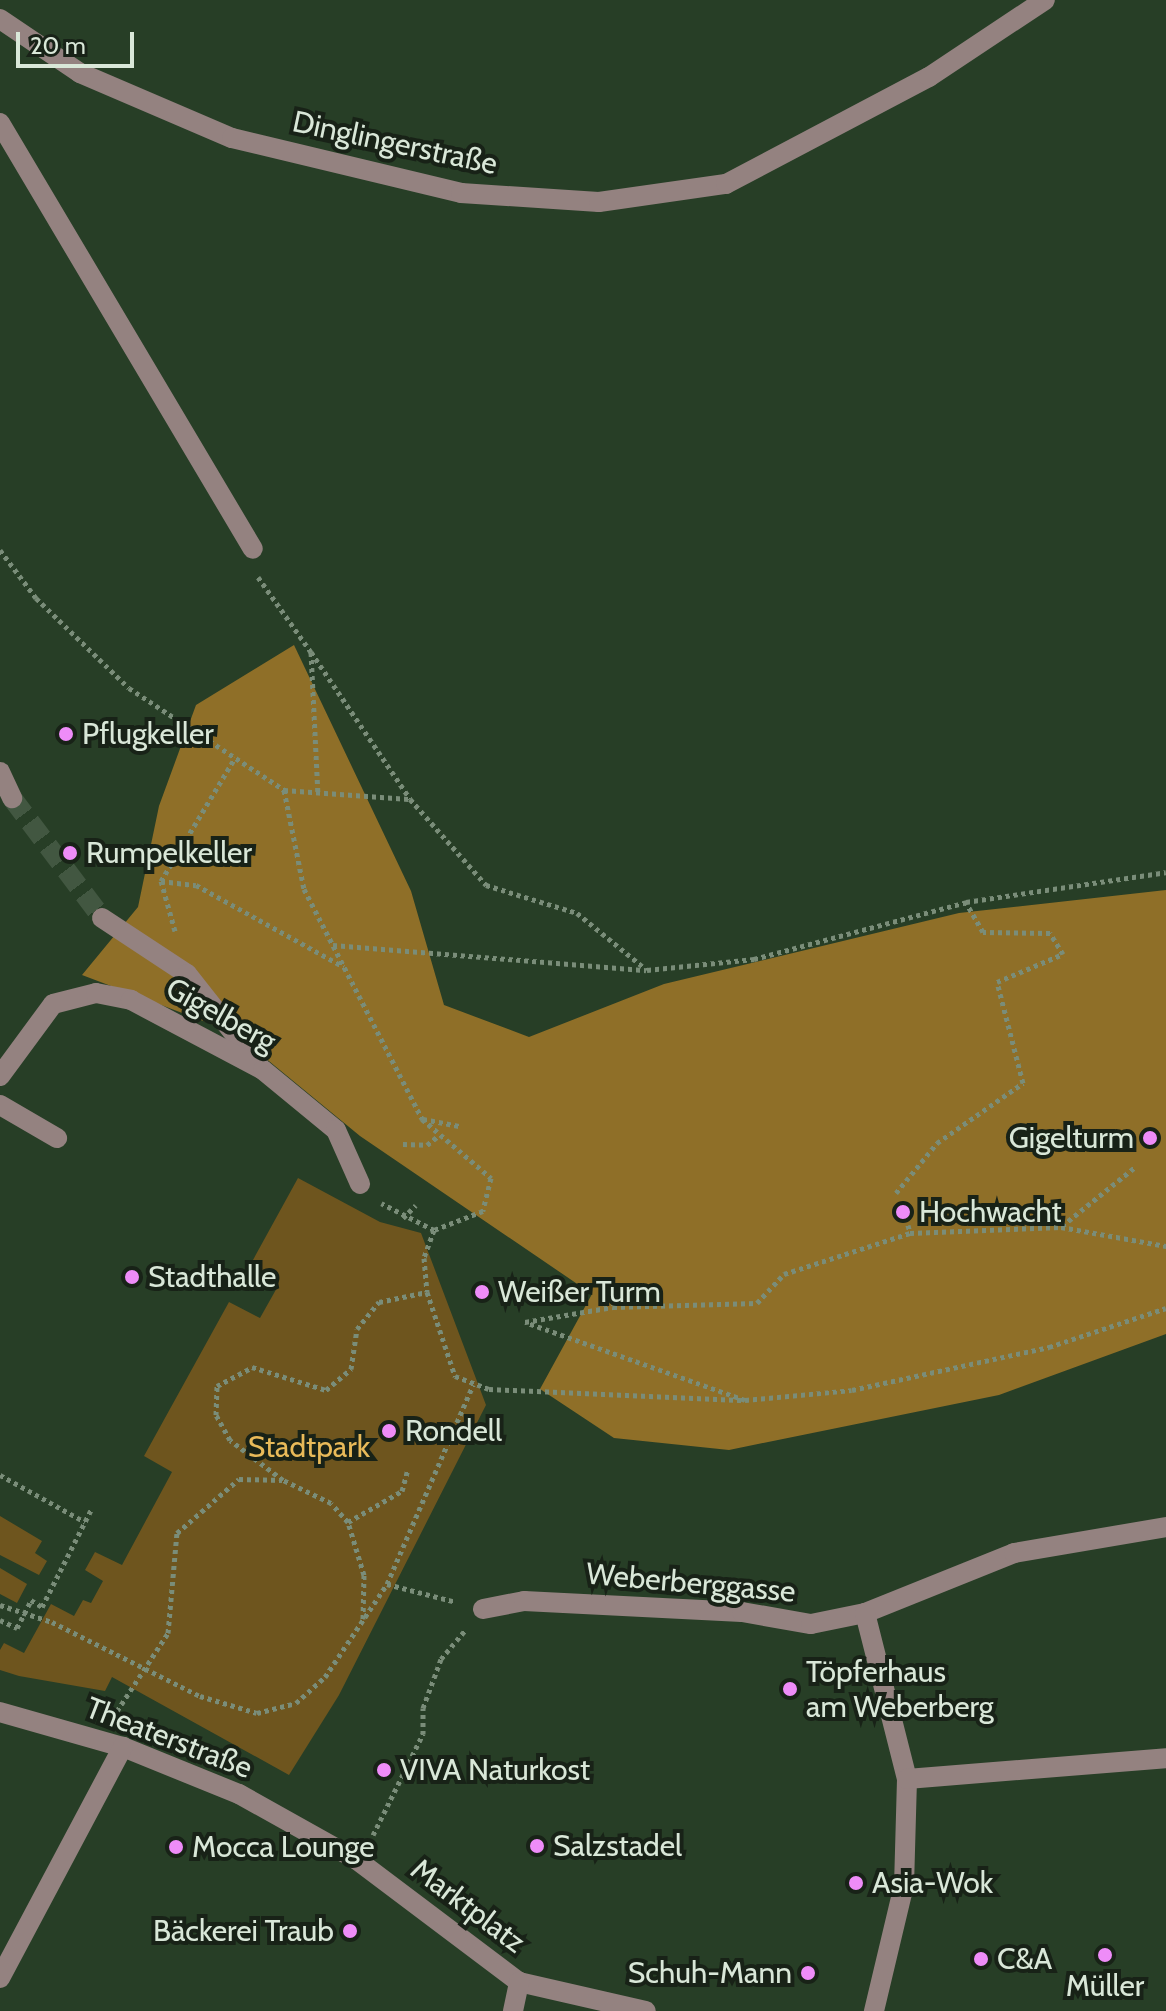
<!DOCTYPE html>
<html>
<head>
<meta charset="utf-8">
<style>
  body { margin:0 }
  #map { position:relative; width:1166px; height:2011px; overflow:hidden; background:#273e26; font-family:Cabin,sans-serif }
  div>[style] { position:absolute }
  .green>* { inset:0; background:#6e551e }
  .forest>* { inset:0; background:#8f6f28 }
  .minor-tunnel>* { height:20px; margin-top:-10px; transform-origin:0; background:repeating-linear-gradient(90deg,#425741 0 20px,transparent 0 30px) }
  .path>* { height:5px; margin-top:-2.5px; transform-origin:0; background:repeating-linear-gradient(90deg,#7a8d79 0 4px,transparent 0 8px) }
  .minor>* { height:20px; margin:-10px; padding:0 10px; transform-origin:10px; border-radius:10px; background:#948280 }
  .dots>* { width:22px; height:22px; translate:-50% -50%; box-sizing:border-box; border:4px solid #182217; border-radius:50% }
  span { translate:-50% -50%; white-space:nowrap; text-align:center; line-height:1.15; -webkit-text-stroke:8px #182217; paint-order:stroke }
  .street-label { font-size:30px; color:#d9e7d8 }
  .poi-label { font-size:30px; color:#d9e7d8 }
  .left { translate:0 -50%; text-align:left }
  .right { translate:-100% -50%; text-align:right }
  .park-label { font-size:30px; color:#e8ba59 }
  .scale { position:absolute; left:16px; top:32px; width:118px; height:36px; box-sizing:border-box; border:4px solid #d9e7d8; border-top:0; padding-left:10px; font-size:24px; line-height:28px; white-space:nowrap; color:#d9e7d8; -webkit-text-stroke:6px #182217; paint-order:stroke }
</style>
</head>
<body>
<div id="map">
  <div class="green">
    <i style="clip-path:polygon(298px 1178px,380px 1222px,421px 1233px,486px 1405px,339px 1695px,289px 1775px,112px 1677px,105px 1691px,19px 1676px,0 1670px,0 1650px,4px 1643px,24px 1653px,51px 1604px,74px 1616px,83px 1600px,91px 1603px,103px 1581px,85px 1570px,95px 1552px,122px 1565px,172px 1472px,144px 1456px,229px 1302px,260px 1318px,278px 1286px,248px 1269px)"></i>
    <i style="clip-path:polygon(0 1516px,42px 1541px,35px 1553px,47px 1561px,39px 1575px,0 1555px)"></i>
    <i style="clip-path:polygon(0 1568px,27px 1584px,17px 1603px,0 1594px)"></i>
  </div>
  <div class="forest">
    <i style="clip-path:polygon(294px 645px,411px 891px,444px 1005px,529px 1037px,664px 984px,959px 913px,1166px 890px,1166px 1334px,999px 1395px,729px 1450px,614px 1438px,540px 1389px,592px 1294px,360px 1136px,235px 1033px,82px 975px,138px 907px,159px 806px,196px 705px)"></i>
  </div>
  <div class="minor-tunnel">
    <i style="left:12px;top:798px;width:150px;rotate:53.1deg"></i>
  </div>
  <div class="path">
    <i style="left:0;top:550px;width:60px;rotate:53.1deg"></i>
    <i style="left:36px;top:598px;width:129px;rotate:44.1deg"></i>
    <i style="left:129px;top:688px;width:186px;rotate:33.3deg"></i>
    <i style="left:284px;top:790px;width:125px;rotate:4.1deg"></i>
    <i style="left:258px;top:577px;width:92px;rotate:54.8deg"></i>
    <i style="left:311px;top:652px;width:141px;rotate:87.2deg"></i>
    <i style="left:311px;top:652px;width:177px;rotate:56deg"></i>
    <i style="left:410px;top:799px;width:115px;rotate:48.5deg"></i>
    <i style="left:486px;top:885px;width:95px;rotate:17.1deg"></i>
    <i style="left:577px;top:913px;width:90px;rotate:39.2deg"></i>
    <i style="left:647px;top:970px;width:108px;rotate:-5.9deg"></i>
    <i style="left:754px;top:959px;width:220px;rotate:-15deg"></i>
    <i style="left:966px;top:902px;width:202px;rotate:-8.5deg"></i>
    <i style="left:284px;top:790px;width:101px;rotate:78.6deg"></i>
    <i style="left:304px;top:889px;width:259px;rotate:62.8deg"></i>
    <i style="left:422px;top:1119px;width:91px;rotate:40.5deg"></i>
    <i style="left:491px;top:1178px;width:34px;rotate:104deg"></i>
    <i style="left:483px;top:1211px;width:53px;rotate:158.8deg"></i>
    <i style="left:434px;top:1230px;width:59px;rotate:-153deg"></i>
    <i style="left:161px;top:881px;width:35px;rotate:7deg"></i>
    <i style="left:196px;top:885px;width:169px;rotate:29deg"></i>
    <i style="left:175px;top:931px;width:52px;rotate:-105.6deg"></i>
    <i style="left:161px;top:881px;width:144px;rotate:-59deg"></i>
    <i style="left:333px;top:945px;width:314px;rotate:4.6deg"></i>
    <i style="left:423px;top:1119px;width:38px;rotate:11deg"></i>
    <i style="left:403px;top:1144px;width:24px;rotate:2deg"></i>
    <i style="left:427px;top:1145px;width:14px;rotate:-39deg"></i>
    <i style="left:896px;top:1193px;width:65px;rotate:-50.6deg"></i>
    <i style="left:937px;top:1143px;width:105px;rotate:-34.9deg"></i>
    <i style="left:1023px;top:1083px;width:104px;rotate:-104.4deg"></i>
    <i style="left:997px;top:982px;width:72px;rotate:-23deg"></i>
    <i style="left:1063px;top:954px;width:25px;rotate:-122deg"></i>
    <i style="left:1050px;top:933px;width:67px;rotate:-179.1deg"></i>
    <i style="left:983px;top:932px;width:34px;rotate:-120deg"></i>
    <i style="left:403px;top:1218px;width:18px;rotate:-45deg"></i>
    <i style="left:908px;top:1225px;width:8px;rotate:76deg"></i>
    <i style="left:1062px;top:1226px;width:94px;rotate:-38.9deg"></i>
    <i style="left:434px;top:1230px;width:30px;rotate:110deg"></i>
    <i style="left:424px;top:1258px;width:34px;rotate:85deg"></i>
    <i style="left:427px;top:1292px;width:89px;rotate:71.6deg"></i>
    <i style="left:455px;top:1376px;width:36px;rotate:21deg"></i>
    <i style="left:489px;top:1389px;width:256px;rotate:2.5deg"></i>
    <i style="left:745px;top:1400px;width:107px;rotate:-5.3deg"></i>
    <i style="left:852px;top:1390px;width:202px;rotate:-12.3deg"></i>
    <i style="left:1049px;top:1347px;width:123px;rotate:-18.4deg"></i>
    <i style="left:745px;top:1400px;width:233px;rotate:-160.5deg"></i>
    <i style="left:525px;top:1322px;width:89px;rotate:-9.7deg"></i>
    <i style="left:613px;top:1307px;width:144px;rotate:-1.6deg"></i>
    <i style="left:757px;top:1303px;width:40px;rotate:-47deg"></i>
    <i style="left:784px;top:1274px;width:133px;rotate:-18deg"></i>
    <i style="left:910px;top:1233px;width:151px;rotate:-2.3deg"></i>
    <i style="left:1061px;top:1227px;width:107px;rotate:10.3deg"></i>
    <i style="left:0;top:1475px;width:97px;rotate:28.9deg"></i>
    <i style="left:348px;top:1522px;width:62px;rotate:-29.9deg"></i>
    <i style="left:402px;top:1491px;width:23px;rotate:-75deg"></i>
    <i style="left:387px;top:1584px;width:71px;rotate:14.6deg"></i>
    <i style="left:0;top:1605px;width:55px;rotate:18.1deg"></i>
    <i style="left:52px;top:1622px;width:165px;rotate:26.6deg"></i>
    <i style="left:200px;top:1696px;width:59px;rotate:16.6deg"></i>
    <i style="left:257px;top:1713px;width:40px;rotate:-14.4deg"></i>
    <i style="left:296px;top:1703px;width:39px;rotate:-42deg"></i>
    <i style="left:325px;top:1677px;width:112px;rotate:-56.3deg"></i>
    <i style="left:387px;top:1584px;width:217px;rotate:-66.6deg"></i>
    <i style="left:363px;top:1619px;width:44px;rotate:-88.7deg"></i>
    <i style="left:364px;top:1575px;width:55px;rotate:-106.8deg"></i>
    <i style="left:348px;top:1522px;width:25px;rotate:-132deg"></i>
    <i style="left:331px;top:1503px;width:53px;rotate:-154.4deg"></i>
    <i style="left:283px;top:1480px;width:66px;rotate:-143deg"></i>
    <i style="left:230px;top:1440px;width:29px;rotate:-119deg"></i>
    <i style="left:216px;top:1415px;width:29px;rotate:-88deg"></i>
    <i style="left:217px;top:1386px;width:40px;rotate:-28deg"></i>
    <i style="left:252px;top:1367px;width:77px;rotate:17.3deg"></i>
    <i style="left:326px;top:1390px;width:33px;rotate:-40deg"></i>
    <i style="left:351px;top:1369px;width:40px;rotate:-81.5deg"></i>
    <i style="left:357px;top:1329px;width:35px;rotate:-51deg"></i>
    <i style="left:379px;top:1302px;width:49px;rotate:-11.8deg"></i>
    <i style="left:0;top:1620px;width:19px;rotate:25deg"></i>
    <i style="left:17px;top:1628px;width:31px;rotate:-63deg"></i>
    <i style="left:31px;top:1600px;width:13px;rotate:32deg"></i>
    <i style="left:42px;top:1607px;width:111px;rotate:-63.2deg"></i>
    <i style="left:117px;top:1711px;width:93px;rotate:-56.8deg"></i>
    <i style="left:168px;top:1633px;width:100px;rotate:-84.9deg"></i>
    <i style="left:177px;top:1533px;width:82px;rotate:-41.1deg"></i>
    <i style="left:239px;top:1479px;width:43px;rotate:1.3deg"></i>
    <i style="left:373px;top:1835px;width:113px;rotate:-63.7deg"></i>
    <i style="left:423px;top:1734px;width:26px;rotate:-90deg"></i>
    <i style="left:423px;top:1708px;width:52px;rotate:-69.8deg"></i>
    <i style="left:441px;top:1659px;width:39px;rotate:-50deg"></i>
  </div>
  <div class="minor">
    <i style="left:0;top:19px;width:97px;rotate:34deg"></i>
    <i style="left:80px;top:73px;width:165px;rotate:23.2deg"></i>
    <i style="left:232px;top:138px;width:236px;rotate:13.5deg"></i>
    <i style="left:461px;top:193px;width:138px;rotate:3.7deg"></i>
    <i style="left:599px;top:202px;width:128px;rotate:-8.1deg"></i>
    <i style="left:726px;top:184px;width:229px;rotate:-27.8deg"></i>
    <i style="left:929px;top:77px;width:139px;rotate:-33.6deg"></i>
    <i style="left:0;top:123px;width:495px;rotate:59.3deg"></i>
    <i style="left:0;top:772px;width:29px;rotate:65deg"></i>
    <i style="left:102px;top:918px;width:102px;rotate:33.4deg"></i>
    <i style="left:187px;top:974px;width:115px;rotate:51.7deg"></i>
    <i style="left:0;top:1076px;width:89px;rotate:-53.6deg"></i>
    <i style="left:53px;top:1004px;width:44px;rotate:-14.3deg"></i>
    <i style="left:96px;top:993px;width:36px;rotate:11deg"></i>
    <i style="left:131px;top:1000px;width:149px;rotate:27.9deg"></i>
    <i style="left:263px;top:1070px;width:94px;rotate:39.4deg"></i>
    <i style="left:336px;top:1130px;width:59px;rotate:66deg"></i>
    <i style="left:0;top:1105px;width:66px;rotate:30.1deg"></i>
    <i style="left:483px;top:1609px;width:42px;rotate:-11deg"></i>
    <i style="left:524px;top:1601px;width:218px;rotate:2.9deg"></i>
    <i style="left:742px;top:1612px;width:70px;rotate:9.9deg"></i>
    <i style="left:811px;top:1624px;width:55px;rotate:-11.5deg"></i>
    <i style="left:865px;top:1613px;width:161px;rotate:-21.9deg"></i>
    <i style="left:1014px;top:1553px;width:154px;rotate:-9.7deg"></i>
    <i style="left:865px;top:1613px;width:171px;rotate:75.8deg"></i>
    <i style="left:907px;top:1779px;width:106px;rotate:91.6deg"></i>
    <i style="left:904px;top:1885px;width:130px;rotate:103.4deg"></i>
    <i style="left:0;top:1712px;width:128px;rotate:15.9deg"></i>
    <i style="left:123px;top:1747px;width:125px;rotate:22.1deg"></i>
    <i style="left:239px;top:1794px;width:135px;rotate:29.2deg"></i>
    <i style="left:357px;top:1860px;width:203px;rotate:37deg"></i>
    <i style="left:519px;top:1982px;width:130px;rotate:12.9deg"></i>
    <i style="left:907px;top:1779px;width:260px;rotate:-4.6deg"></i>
    <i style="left:0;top:1978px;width:262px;rotate:-62deg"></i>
    <i style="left:513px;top:2011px;width:30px;rotate:-78deg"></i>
  </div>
  <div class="dots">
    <i style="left:66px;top:734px;background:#ee8cf8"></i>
    <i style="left:70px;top:853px;background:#ee8cf8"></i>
    <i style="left:1150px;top:1138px;background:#ee8cf8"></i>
    <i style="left:903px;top:1212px;background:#ee8cf8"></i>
    <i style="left:132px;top:1277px;background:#ee8cf8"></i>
    <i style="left:482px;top:1292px;background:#ee8cf8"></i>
    <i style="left:389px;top:1431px;background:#ee8cf8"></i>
    <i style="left:790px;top:1689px;background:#ee8cf8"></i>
    <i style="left:384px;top:1770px;background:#ee8cf8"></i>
    <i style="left:537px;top:1846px;background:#ee8cf8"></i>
    <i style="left:176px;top:1847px;background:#ee8cf8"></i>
    <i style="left:856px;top:1883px;background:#ee8cf8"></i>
    <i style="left:350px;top:1931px;background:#ee8cf8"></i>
    <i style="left:1105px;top:1955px;background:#ee8cf8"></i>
    <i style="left:981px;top:1959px;background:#ee8cf8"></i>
    <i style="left:808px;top:1973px;background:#ee8cf8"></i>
  </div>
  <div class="street-label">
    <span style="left:395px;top:143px;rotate:12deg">Dinglingerstraße</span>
    <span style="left:221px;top:1015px;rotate:29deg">Gigelberg</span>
    <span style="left:691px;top:1583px;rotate:5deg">Weberberggasse</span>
    <span style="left:169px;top:1738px;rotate:21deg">Theaterstraße</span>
    <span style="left:468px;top:1906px;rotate:37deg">Marktplatz</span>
  </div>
  <div class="poi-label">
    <span class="left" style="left:82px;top:734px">Pflugkeller</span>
    <span class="left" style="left:86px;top:853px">Rumpelkeller</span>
    <span class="right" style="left:1134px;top:1138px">Gigelturm</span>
    <span class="left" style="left:919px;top:1212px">Hochwacht</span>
    <span class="left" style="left:148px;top:1277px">Stadthalle</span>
    <span class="left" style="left:498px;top:1292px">Weißer Turm</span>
    <span class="left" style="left:405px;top:1431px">Rondell</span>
    <span class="left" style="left:806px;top:1689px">Töpferhaus<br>am Weberberg</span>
    <span class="left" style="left:400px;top:1770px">VIVA Naturkost</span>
    <span class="left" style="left:553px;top:1846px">Salzstadel</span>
    <span class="left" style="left:192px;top:1847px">Mocca Lounge</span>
    <span class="left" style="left:872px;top:1883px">Asia-Wok</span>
    <span class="right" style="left:334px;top:1931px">Bäckerei Traub</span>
    <span class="left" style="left:997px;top:1959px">C&amp;A</span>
    <span class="right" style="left:792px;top:1973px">Schuh-Mann</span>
    <span style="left:1105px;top:1986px">Müller</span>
  </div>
  <div class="park-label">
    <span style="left:309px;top:1447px">Stadtpark</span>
  </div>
  <div class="scale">20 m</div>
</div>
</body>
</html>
